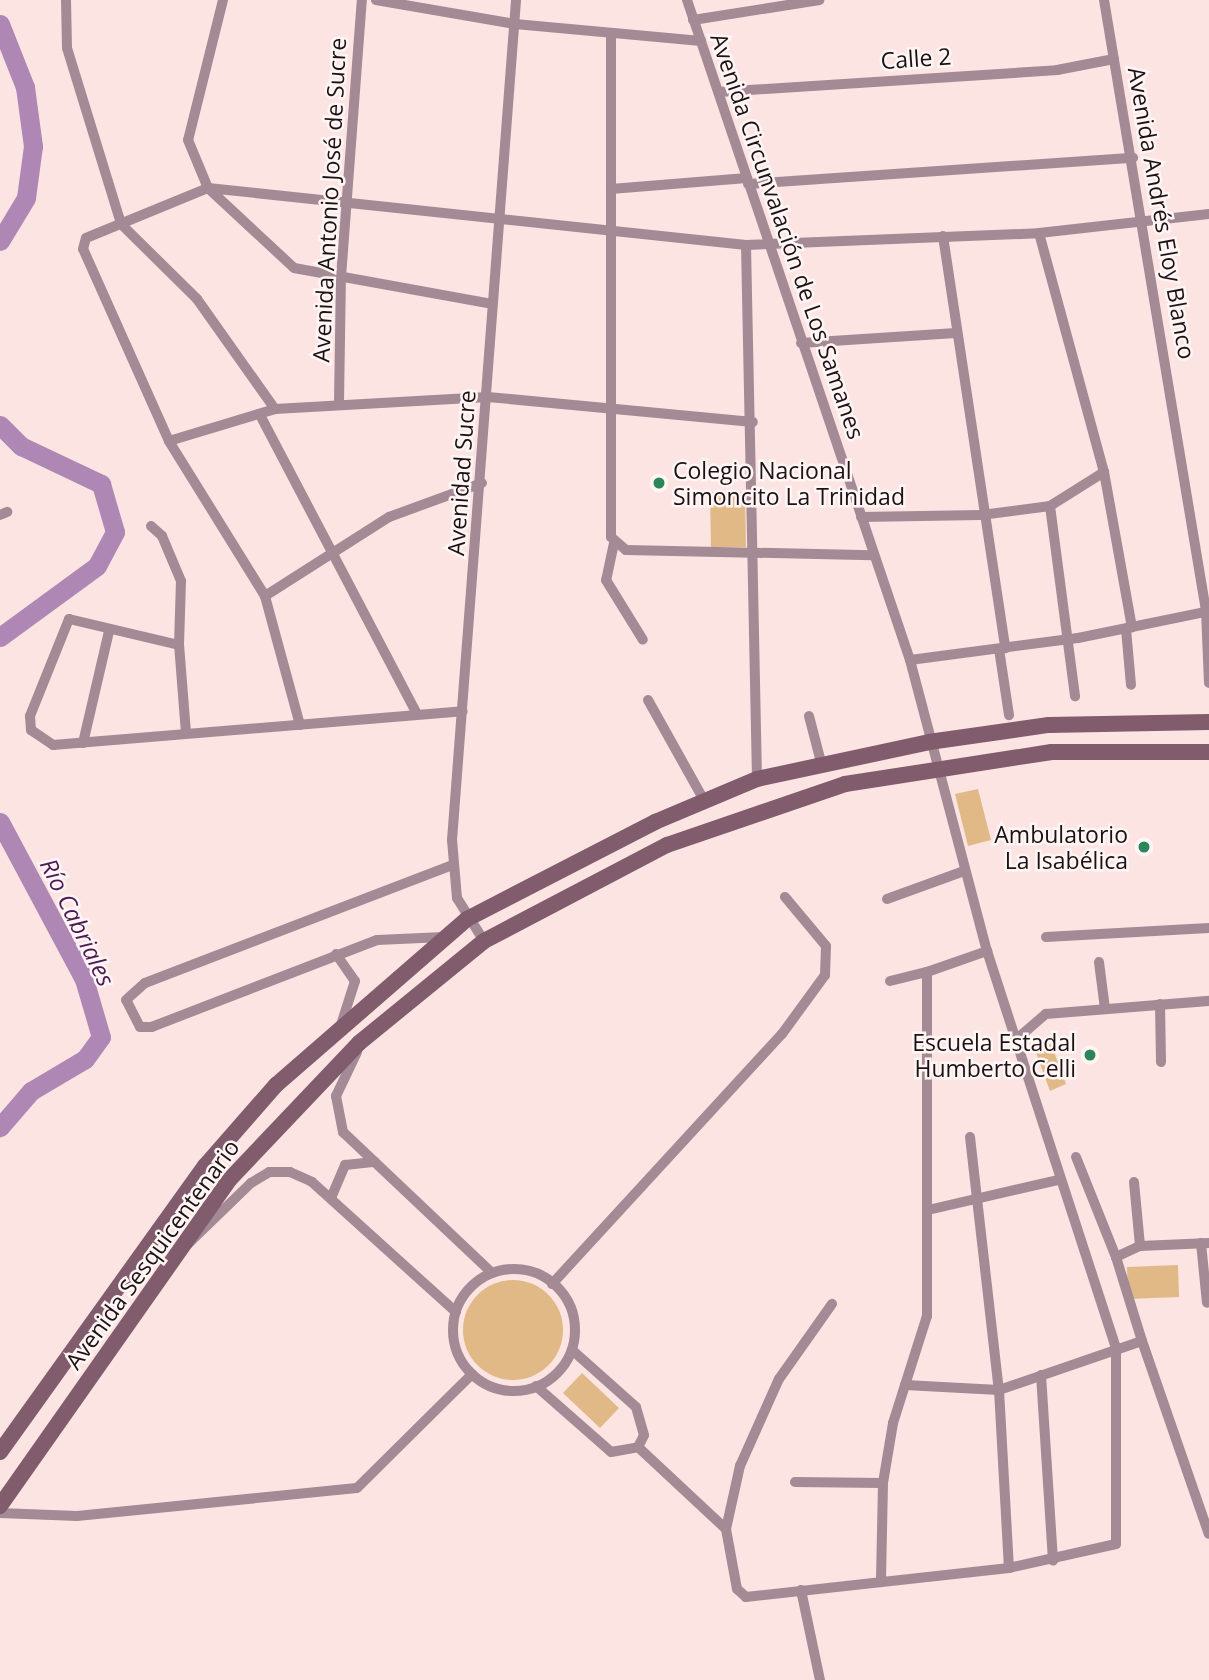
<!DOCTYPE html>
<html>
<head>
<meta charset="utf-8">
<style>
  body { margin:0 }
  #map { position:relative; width:1209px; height:1680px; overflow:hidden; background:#fce4e3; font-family:"Open Sans",sans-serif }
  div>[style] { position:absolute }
  .green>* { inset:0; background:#e0b986 }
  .round { border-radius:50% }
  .river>* { height:19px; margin:-9.5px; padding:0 9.5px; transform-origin:9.5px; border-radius:9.5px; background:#af87b5 }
  .street>* { height:10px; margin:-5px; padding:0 5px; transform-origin:5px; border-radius:5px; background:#a48a95 }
  .street>.ring { margin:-5px; padding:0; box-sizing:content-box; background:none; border:10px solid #a48a95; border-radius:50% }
  .secondary>* { height:16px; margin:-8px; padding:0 8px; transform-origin:8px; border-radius:8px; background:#815c6d }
  .dots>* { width:19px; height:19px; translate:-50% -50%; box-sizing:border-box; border:4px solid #fff5f5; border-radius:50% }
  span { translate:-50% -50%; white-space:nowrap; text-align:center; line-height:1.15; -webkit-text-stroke:5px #fff5f5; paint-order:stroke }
  .street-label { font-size:23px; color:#1b1313 }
  .poi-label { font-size:23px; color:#1b1313 }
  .left { translate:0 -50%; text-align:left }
  .right { translate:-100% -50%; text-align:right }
  .water-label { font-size:24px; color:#4d1b54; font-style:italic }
</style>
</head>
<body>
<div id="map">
  <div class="green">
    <i style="clip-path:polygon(710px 492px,745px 492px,746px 547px,711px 547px)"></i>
    <i style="clip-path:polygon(978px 789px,991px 840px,968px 846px,955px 794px)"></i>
    <i style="clip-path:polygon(1051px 1044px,1066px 1084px,1050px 1091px,1035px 1050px)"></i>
    <i style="clip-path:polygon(1178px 1265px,1179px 1297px,1128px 1299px,1127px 1267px)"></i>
    <i class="round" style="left:463px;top:1280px;width:100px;height:100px"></i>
    <i style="clip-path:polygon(582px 1373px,619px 1408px,600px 1428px,563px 1393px)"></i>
  </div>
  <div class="river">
    <i style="left:0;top:24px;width:68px;rotate:68.4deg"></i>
    <i style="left:25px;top:87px;width:60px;rotate:82.3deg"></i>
    <i style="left:33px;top:146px;width:52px;rotate:97.7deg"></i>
    <i style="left:26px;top:198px;width:50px;rotate:121.2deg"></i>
    <i style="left:0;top:425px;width:30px;rotate:45deg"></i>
    <i style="left:21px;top:446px;width:89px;rotate:25.4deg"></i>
    <i style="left:101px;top:484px;width:50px;rotate:73.7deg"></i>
    <i style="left:115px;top:532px;width:38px;rotate:118deg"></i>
    <i style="left:97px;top:566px;width:120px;rotate:143.8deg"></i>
    <i style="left:0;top:822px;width:178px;rotate:61.9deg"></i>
    <i style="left:84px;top:979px;width:60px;rotate:73.7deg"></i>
    <i style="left:101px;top:1037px;width:27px;rotate:126deg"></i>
    <i style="left:85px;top:1059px;width:63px;rotate:149.3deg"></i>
    <i style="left:31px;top:1091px;width:48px;rotate:130.7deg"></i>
  </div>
  <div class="street">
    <i style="left:66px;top:0;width:48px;rotate:88.8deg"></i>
    <i style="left:67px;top:48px;width:184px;rotate:72.9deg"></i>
    <i style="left:121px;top:224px;width:107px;rotate:44.6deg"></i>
    <i style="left:197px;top:299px;width:135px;rotate:54.7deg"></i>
    <i style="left:223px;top:0;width:144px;rotate:104deg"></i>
    <i style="left:188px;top:140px;width:52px;rotate:67.4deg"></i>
    <i style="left:208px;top:188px;width:117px;rotate:42.9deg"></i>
    <i style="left:294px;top:268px;width:201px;rotate:10.3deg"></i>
    <i style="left:376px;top:0;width:141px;rotate:9.8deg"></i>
    <i style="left:515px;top:24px;width:187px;rotate:5.2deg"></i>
    <i style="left:687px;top:0;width:697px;rotate:71.33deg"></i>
    <i style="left:910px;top:660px;width:301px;rotate:75.2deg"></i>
    <i style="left:987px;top:951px;width:416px;rotate:72deg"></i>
    <i style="left:1116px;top:1347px;width:197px;rotate:90deg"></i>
    <i style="left:1116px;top:1544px;width:110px;rotate:167.4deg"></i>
    <i style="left:1009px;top:1568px;width:265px;rotate:173.7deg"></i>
    <i style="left:746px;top:1597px;width:12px;rotate:-138deg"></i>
    <i style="left:737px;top:1589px;width:61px;rotate:-100.4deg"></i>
    <i style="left:726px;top:1529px;width:65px;rotate:-77.5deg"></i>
    <i style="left:740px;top:1466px;width:95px;rotate:-65.9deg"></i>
    <i style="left:779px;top:1379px;width:92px;rotate:-54.8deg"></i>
    <i style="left:1104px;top:0;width:619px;rotate:80.52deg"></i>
    <i style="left:1206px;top:611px;width:72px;rotate:87.6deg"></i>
    <i style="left:693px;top:20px;width:128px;rotate:-9deg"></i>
    <i style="left:611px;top:36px;width:501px;rotate:90deg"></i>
    <i style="left:611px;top:537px;width:20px;rotate:41deg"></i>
    <i style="left:626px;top:550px;width:246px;rotate:1.2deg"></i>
    <i style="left:719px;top:92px;width:339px;rotate:-3.7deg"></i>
    <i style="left:1057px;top:70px;width:58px;rotate:-10.9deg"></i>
    <i style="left:748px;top:184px;width:386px;rotate:-3.9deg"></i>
    <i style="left:611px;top:189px;width:136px;rotate:-4.6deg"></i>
    <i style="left:1039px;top:233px;width:248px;rotate:74.8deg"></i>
    <i style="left:1104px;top:472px;width:158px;rotate:79.8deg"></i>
    <i style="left:943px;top:236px;width:417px;rotate:81.4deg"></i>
    <i style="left:746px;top:245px;width:534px;rotate:88.82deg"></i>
    <i style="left:801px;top:343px;width:155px;rotate:-3.7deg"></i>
    <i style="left:339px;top:402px;width:125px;rotate:-89.1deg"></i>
    <i style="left:341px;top:277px;width:278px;rotate:-85.7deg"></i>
    <i style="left:260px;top:415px;width:338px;rotate:62.3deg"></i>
    <i style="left:169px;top:441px;width:111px;rotate:-16.8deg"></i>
    <i style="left:275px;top:409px;width:213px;rotate:-3.2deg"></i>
    <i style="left:488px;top:397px;width:266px;rotate:5.4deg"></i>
    <i style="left:1050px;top:506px;width:192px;rotate:82.5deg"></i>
    <i style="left:0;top:515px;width:8px;rotate:-23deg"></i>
    <i style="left:861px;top:517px;width:120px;rotate:-1deg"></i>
    <i style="left:981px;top:515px;width:70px;rotate:-7.4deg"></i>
    <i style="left:1050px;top:506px;width:64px;rotate:-32.2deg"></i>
    <i style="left:151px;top:526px;width:15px;rotate:42deg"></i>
    <i style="left:162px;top:536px;width:49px;rotate:67.1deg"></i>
    <i style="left:181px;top:581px;width:64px;rotate:91.8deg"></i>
    <i style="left:614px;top:543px;width:38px;rotate:102deg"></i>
    <i style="left:606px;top:580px;width:70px;rotate:58.3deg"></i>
    <i style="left:265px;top:596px;width:147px;rotate:-32.5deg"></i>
    <i style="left:389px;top:517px;width:99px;rotate:-20.1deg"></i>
    <i style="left:1126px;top:629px;width:56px;rotate:84.9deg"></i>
    <i style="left:999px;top:649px;width:67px;rotate:81.4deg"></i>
    <i style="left:910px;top:660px;width:169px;rotate:-7.5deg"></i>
    <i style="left:1078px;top:638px;width:134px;rotate:-11.6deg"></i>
    <i style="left:648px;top:700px;width:117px;rotate:60.8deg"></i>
    <i style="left:809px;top:716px;width:48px;rotate:75.4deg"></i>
    <i style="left:300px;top:725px;width:134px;rotate:-105.2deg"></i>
    <i style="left:265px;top:596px;width:182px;rotate:-121.8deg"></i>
    <i style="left:169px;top:441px;width:210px;rotate:-114.1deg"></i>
    <i style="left:83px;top:249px;width:11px;rotate:-75deg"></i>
    <i style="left:86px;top:238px;width:132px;rotate:-22.3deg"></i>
    <i style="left:208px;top:188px;width:541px;rotate:6.05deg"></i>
    <i style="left:746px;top:245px;width:293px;rotate:-2.3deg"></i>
    <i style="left:1039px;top:233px;width:171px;rotate:-6.4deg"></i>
    <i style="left:186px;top:733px;width:88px;rotate:-94.5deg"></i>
    <i style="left:179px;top:645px;width:113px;rotate:-166.7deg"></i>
    <i style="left:69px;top:619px;width:105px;rotate:111.9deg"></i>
    <i style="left:30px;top:716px;width:14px;rotate:86deg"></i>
    <i style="left:31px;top:730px;width:27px;rotate:34deg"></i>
    <i style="left:53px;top:745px;width:411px;rotate:-4.7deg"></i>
    <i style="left:83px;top:743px;width:115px;rotate:-76.9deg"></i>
    <i style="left:887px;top:899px;width:82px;rotate:-20deg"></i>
    <i style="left:444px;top:937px;width:67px;rotate:177.4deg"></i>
    <i style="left:377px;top:940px;width:241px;rotate:158.9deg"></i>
    <i style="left:152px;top:1027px;width:12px;rotate:180deg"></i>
    <i style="left:140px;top:1027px;width:30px;rotate:-117deg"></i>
    <i style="left:126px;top:1000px;width:25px;rotate:-42deg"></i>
    <i style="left:145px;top:983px;width:329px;rotate:-21deg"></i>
    <i style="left:1046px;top:937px;width:163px;rotate:-3.2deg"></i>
    <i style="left:484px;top:941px;width:51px;rotate:-122.1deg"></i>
    <i style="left:457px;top:898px;width:58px;rotate:-94.9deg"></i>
    <i style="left:452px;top:840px;width:842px;rotate:-85.64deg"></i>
    <i style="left:336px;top:954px;width:33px;rotate:55deg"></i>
    <i style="left:355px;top:981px;width:46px;rotate:107.7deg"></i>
    <i style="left:1099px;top:962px;width:47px;rotate:82.7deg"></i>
    <i style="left:890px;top:981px;width:38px;rotate:-14deg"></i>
    <i style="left:1160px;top:1004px;width:58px;rotate:89deg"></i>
    <i style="left:1018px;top:1038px;width:37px;rotate:-41deg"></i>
    <i style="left:1046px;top:1014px;width:164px;rotate:-4.6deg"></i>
    <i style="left:357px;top:1052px;width:49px;rotate:115.5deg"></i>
    <i style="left:336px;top:1096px;width:37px;rotate:79deg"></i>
    <i style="left:343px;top:1132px;width:205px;rotate:43.4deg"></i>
    <i style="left:970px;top:1137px;width:255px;rotate:83.5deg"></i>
    <i style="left:999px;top:1390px;width:178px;rotate:86.8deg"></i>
    <i style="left:1076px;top:1157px;width:108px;rotate:68.2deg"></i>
    <i style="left:1134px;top:1182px;width:64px;rotate:84.6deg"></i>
    <i style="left:331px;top:1198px;width:36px;rotate:-67deg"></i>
    <i style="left:345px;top:1165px;width:30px;rotate:-6deg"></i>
    <i style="left:928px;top:1210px;width:133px;rotate:-13deg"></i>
    <i style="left:1201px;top:1243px;width:60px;rotate:84.3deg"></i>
    <i style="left:188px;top:1244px;width:88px;rotate:-44.1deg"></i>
    <i style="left:251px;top:1183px;width:21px;rotate:-31deg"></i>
    <i style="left:269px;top:1172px;width:21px"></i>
    <i style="left:290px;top:1172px;width:24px;rotate:24deg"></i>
    <i style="left:312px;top:1182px;width:194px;rotate:42.1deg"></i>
    <i class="ring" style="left:453px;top:1269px;width:112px;height:112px"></i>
    <i style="left:552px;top:1284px;width:340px;rotate:-47.4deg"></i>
    <i style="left:782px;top:1034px;width:73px;rotate:-53.9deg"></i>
    <i style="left:825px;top:975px;width:29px;rotate:-88deg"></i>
    <i style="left:826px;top:946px;width:64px;rotate:-129.9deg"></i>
    <i style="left:1142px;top:1341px;width:88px;rotate:-107.2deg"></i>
    <i style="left:1116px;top:1257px;width:26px;rotate:-25deg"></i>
    <i style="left:1140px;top:1246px;width:69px;rotate:-2.5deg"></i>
    <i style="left:1041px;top:1375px;width:186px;rotate:86.3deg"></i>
    <i style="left:905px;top:1385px;width:94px;rotate:3deg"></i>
    <i style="left:999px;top:1390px;width:151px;rotate:-18.9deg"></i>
    <i style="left:1142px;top:1341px;width:204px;rotate:70.9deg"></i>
    <i style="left:536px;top:1386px;width:100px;rotate:41.3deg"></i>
    <i style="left:611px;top:1452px;width:27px;rotate:-10deg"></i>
    <i style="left:638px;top:1447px;width:13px;rotate:-63deg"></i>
    <i style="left:644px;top:1435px;width:29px;rotate:-106deg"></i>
    <i style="left:636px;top:1407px;width:86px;rotate:-138.3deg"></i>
    <i style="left:638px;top:1447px;width:120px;rotate:43deg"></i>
    <i style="left:795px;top:1482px;width:88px;rotate:0.7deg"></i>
    <i style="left:0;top:1513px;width:77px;rotate:2.2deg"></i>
    <i style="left:77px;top:1516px;width:281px;rotate:-5.7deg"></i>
    <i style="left:357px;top:1488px;width:162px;rotate:-44.7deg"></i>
    <i style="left:881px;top:1579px;width:96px;rotate:-88.8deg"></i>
    <i style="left:883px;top:1483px;width:61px;rotate:-80.5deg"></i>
    <i style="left:893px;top:1423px;width:112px;rotate:-72.4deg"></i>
    <i style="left:927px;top:1316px;width:344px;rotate:-90deg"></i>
    <i style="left:927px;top:972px;width:64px;rotate:-19.3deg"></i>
    <i style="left:801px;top:1590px;width:92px;rotate:78.1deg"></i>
  </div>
  <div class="secondary">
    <i style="left:0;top:1452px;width:352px;rotate:-54.4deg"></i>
    <i style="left:205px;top:1166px;width:108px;rotate:-48.8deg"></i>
    <i style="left:276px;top:1085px;width:253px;rotate:-41deg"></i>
    <i style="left:467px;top:919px;width:212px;rotate:-27.3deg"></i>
    <i style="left:655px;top:822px;width:111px;rotate:-22.9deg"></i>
    <i style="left:757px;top:779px;width:176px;rotate:-12.1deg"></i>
    <i style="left:929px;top:742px;width:121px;rotate:-8.1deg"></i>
    <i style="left:1049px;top:725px;width:160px;rotate:-1.1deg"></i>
    <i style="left:0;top:1506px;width:398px;rotate:-54.9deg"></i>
    <i style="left:229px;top:1180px;width:189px;rotate:-46.5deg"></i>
    <i style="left:359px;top:1043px;width:161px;rotate:-39.2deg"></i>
    <i style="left:484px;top:941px;width:207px;rotate:-27.7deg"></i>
    <i style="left:667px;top:845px;width:188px;rotate:-18.9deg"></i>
    <i style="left:845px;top:784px;width:209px;rotate:-8.8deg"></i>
    <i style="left:1052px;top:752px;width:157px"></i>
  </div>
  <div class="dots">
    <i style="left:659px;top:483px;background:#2d855a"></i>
    <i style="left:1144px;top:847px;background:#2d855a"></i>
    <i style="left:1090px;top:1055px;background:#2d855a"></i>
  </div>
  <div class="street-label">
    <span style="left:916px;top:58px;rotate:-4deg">Calle 2</span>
    <span style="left:329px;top:200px;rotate:-87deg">Avenida Antonio José de Sucre</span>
    <span style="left:1162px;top:213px;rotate:80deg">Avenida Andrés Eloy Blanco</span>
    <span style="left:788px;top:236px;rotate:71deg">Avenida Circunvalación de Los Samanes</span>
    <span style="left:461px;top:473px;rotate:-86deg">Avenidad Sucre</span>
    <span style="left:152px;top:1254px;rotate:-54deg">Avenida Sesquicentenario</span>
  </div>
  <div class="poi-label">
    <span class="left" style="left:673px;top:483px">Colegio Nacional<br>Simoncito La Trinidad</span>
    <span class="right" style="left:1128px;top:847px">Ambulatorio<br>La Isabélica</span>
    <span class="right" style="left:1076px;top:1055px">Escuela Estadal<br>Humberto Celli</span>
  </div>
  <div class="water-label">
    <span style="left:78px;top:922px;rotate:64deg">Río Cabriales</span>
  </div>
</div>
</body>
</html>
